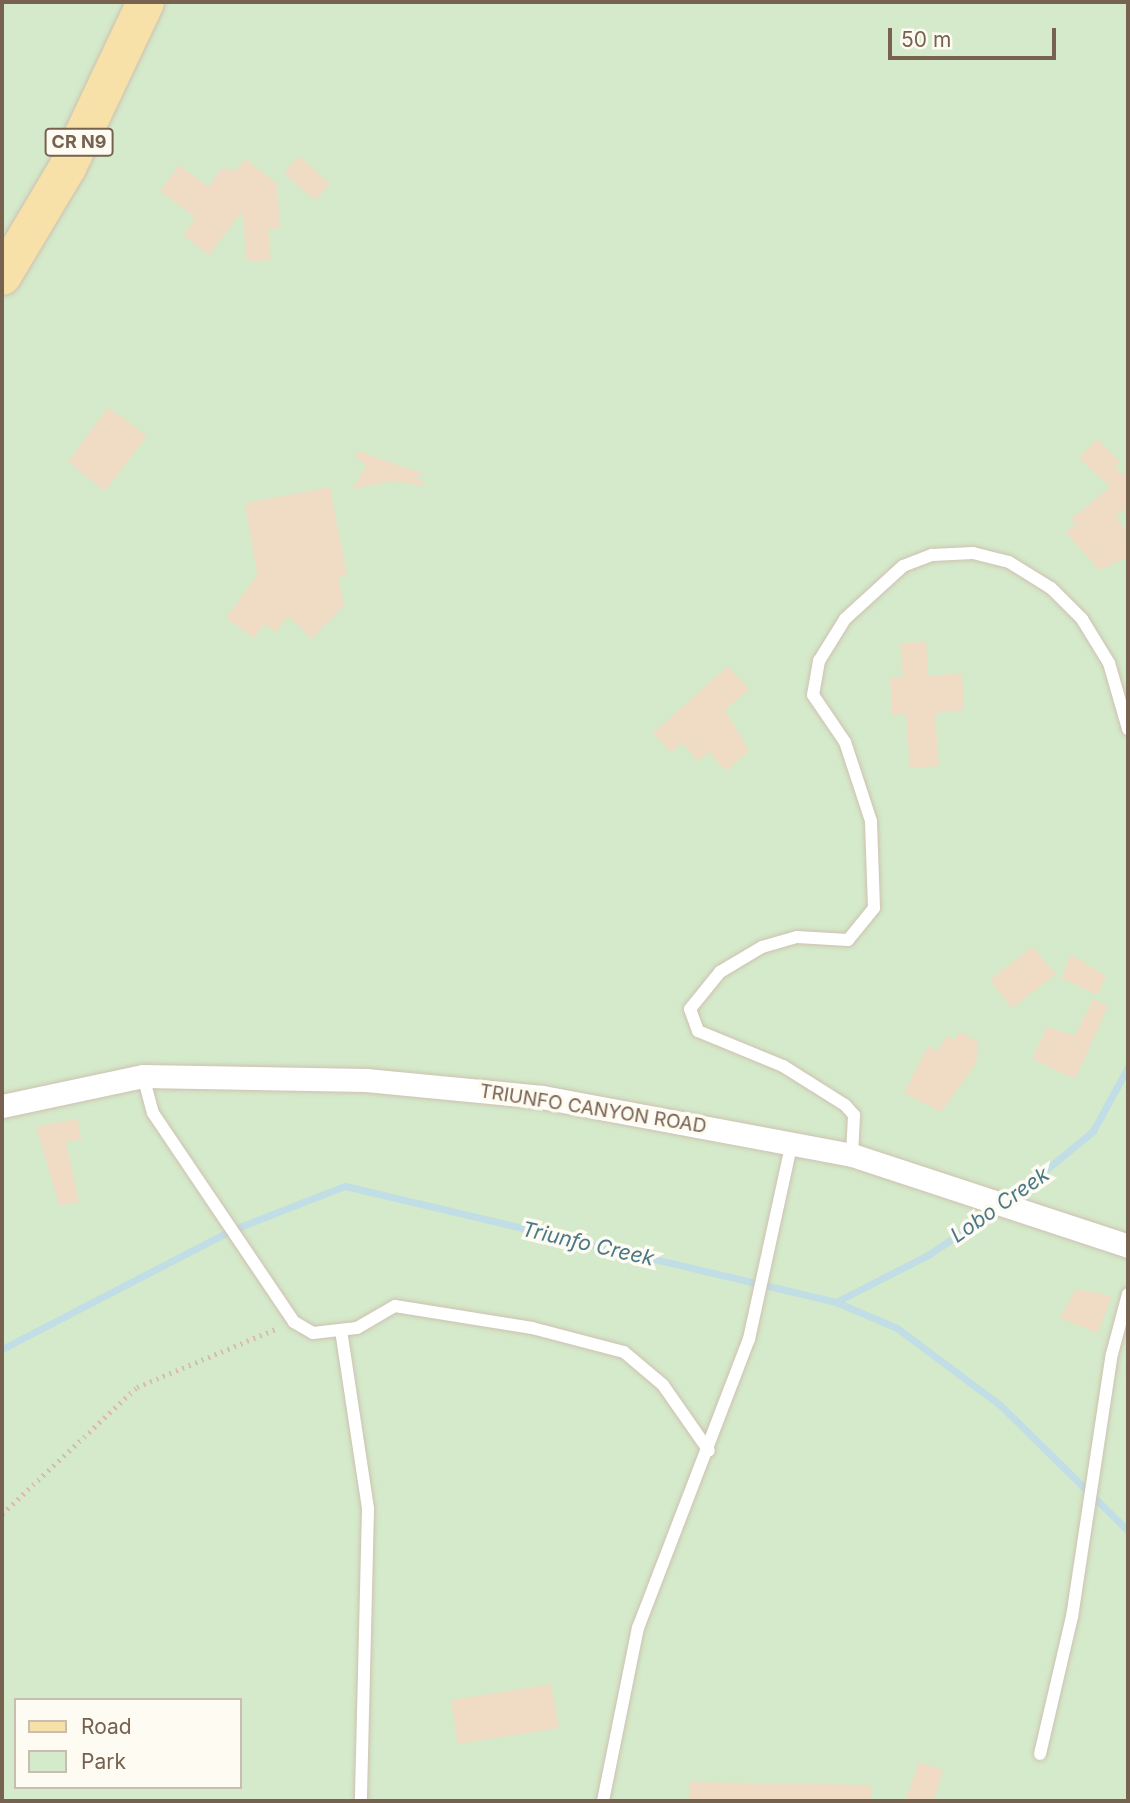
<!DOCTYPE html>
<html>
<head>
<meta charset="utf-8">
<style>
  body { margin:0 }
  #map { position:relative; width:1130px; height:1803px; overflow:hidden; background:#fcf8ec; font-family:Inter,sans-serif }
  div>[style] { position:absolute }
  .green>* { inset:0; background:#d4eaca }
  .stream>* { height:7px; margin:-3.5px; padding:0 3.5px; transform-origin:3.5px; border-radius:3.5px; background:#c1dde6 }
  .building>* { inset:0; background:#f0dbc5 }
  .path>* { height:4.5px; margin-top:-2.25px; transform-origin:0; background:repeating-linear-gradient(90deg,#d6bea7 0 2px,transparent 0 7px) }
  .roads { filter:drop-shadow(0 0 2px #cec1b1) drop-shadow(0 0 2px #cec1b1) }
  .lane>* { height:12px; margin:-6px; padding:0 6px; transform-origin:6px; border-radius:6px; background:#fff }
  .street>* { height:23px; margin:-11.5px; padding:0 11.5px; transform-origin:11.5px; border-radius:11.5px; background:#fff }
  .primary>* { height:37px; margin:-18.5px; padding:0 18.5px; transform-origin:18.5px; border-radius:18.5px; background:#f7e1a9 }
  span { translate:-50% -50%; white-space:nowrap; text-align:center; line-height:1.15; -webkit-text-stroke:7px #fefbf3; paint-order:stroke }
  .shield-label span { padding:2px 5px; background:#fefbf3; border:2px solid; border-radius:5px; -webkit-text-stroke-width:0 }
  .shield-label { font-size:18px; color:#77614f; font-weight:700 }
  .street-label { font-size:19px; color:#77614f }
  .water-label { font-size:21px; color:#497889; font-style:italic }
  .frame { position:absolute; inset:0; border:4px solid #77614f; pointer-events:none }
  .legend { position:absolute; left:14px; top:1698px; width:228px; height:91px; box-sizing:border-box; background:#fefbf3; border:2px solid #c8bdb1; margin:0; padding:9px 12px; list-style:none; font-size:21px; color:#77614f }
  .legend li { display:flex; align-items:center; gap:14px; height:35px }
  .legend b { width:35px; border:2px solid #c8bdb1 }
  .scale { position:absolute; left:888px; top:28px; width:168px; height:32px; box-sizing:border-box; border:4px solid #77614f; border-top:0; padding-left:9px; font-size:21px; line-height:24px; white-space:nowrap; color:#77614f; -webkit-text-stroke:5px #fefbf3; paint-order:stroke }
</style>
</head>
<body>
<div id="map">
  <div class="green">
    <i style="clip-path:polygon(evenodd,2px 2px,1128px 2px,1128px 1801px,2px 1801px,2px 2px,16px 1700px,240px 1700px,240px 1787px,16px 1787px,16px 1700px)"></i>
  </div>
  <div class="stream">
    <i style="left:1007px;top:1202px;width:112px;rotate:-39.5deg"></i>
    <i style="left:1093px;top:1131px;width:73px;rotate:-61.3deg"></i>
    <i style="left:836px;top:1302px;width:103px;rotate:-27.1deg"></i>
    <i style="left:928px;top:1255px;width:83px;rotate:-33.7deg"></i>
    <i style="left:2px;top:1349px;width:259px;rotate:-27.4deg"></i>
    <i style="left:232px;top:1230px;width:121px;rotate:-21.3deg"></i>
    <i style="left:345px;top:1186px;width:505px;rotate:13.29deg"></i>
    <i style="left:836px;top:1302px;width:66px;rotate:23.1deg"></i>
    <i style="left:897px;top:1328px;width:129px;rotate:36.8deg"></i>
    <i style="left:1000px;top:1405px;width:180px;rotate:44.5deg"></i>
  </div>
  <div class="building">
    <i style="clip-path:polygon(299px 156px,330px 184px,315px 200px,284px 173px)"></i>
    <i style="clip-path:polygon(245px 159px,276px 182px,281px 228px,268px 229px,271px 260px,247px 262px,242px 211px,209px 255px,183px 235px,196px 218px,160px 191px,179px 165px,208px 187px,222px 168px,235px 171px)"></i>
    <i style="clip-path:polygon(108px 407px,147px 436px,105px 491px,68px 462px)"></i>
    <i style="clip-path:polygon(1097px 439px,1120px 462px,1115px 467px,1123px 475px,1128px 470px,1128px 506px,1116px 516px,1128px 534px,1128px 557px,1099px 570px,1066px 532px,1076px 524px,1071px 519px,1110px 487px,1079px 458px)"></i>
    <i style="clip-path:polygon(358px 451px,427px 475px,416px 477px,427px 486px,392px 481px,352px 489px,367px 465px,355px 457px)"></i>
    <i style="clip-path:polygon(330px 487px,347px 576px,338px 577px,344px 605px,312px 639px,288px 616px,276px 632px,264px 624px,254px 638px,226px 618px,257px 575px,245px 503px)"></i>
    <i style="clip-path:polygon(926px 642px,928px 676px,962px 673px,964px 710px,935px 713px,939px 766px,910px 768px,906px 714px,892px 715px,890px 678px,903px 677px,900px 643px)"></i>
    <i style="clip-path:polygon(728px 666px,749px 689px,725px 710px,749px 751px,726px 771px,709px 752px,698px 761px,682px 743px,671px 752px,653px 733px)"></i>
    <i style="clip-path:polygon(1032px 947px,1056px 974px,1012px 1008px,990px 980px)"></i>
    <i style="clip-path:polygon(1071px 955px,1106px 976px,1097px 995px,1061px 978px)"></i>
    <i style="clip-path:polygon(1093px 999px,1108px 1006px,1075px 1079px,1032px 1059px,1047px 1027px,1075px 1036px)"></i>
    <i style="clip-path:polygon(959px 1032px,978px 1041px,976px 1064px,941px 1112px,904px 1093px,928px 1046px,938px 1051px,946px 1036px,955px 1040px)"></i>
    <i style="clip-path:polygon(78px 1119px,81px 1139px,66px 1142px,79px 1202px,59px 1205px,36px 1126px)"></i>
    <i style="clip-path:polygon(1076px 1289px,1112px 1296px,1098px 1333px,1060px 1318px)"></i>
    <i style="clip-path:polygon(551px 1684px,559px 1728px,458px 1744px,451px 1700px)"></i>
    <i style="clip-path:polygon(919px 1762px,943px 1770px,934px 1801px,905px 1801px)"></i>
    <i style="clip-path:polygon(689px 1782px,872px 1785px,872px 1801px,689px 1801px)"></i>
  </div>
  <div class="path">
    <i style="left:2px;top:1514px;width:185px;rotate:-43.3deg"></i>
    <i style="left:137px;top:1387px;width:153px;rotate:-22.7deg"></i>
  </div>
  <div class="roads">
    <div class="lane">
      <i style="left:143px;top:1076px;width:38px;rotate:75deg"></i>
      <i style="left:153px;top:1113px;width:252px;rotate:56deg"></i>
      <i style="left:294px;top:1322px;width:22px;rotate:30deg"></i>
      <i style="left:313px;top:1333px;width:44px;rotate:-6.5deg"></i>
      <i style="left:357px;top:1328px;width:44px;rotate:-30.1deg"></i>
      <i style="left:395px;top:1306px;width:139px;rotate:9.1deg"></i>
      <i style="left:532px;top:1328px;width:95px;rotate:14.6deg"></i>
      <i style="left:624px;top:1352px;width:51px;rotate:40.2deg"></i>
      <i style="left:663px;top:1385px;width:80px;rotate:55.1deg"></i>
      <i style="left:852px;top:1155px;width:40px;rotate:-87.1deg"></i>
      <i style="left:854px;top:1115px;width:13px;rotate:-132deg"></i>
      <i style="left:845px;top:1105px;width:73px;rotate:-147.8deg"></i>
      <i style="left:783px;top:1066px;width:92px;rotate:-157.6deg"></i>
      <i style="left:698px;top:1031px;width:23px;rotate:-110deg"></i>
      <i style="left:690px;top:1009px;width:48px;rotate:-51deg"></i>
      <i style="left:720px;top:972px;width:49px;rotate:-30.8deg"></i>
      <i style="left:762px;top:947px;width:36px;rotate:-16deg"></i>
      <i style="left:797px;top:937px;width:51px;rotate:3.4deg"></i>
      <i style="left:848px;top:940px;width:41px;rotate:-50.9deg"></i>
      <i style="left:874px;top:908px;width:87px;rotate:-92deg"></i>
      <i style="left:871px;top:821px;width:83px;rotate:-108.2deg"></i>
      <i style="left:845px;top:742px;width:57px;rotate:-124.2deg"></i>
      <i style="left:813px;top:695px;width:35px;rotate:-80deg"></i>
      <i style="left:819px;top:661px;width:49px;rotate:-58.2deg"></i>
      <i style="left:845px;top:619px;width:79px;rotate:-42.4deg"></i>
      <i style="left:903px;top:566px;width:31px;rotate:-21deg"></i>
      <i style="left:932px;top:555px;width:41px;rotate:-2.8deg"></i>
      <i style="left:973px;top:553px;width:37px;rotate:14deg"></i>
      <i style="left:1009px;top:562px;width:49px;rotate:31.8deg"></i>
      <i style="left:1051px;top:588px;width:44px;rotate:45deg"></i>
      <i style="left:1082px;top:619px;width:52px;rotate:58.5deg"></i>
      <i style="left:1109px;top:663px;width:69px;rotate:73.9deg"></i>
      <i style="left:341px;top:1330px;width:181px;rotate:81.4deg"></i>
      <i style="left:368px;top:1509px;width:292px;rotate:91.4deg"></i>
      <i style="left:1040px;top:1754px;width:141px;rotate:-76.9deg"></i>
      <i style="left:1072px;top:1617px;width:266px;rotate:-81.4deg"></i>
      <i style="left:1112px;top:1354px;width:62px;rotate:-75.1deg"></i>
      <i style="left:603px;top:1801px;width:177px;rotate:-78.6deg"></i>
      <i style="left:638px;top:1628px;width:310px;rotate:-69deg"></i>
      <i style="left:749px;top:1339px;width:202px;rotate:-77.7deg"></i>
    </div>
    <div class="street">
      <i style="left:2px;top:1106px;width:144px;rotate:-12deg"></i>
      <i style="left:143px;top:1076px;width:223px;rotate:1deg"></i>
      <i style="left:366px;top:1080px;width:177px;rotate:5.5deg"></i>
      <i style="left:542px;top:1097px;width:315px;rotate:10.6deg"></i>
      <i style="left:852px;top:1155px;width:291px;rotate:18.2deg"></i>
    </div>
    <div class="primary">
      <i style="left:2px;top:276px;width:127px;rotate:-59.2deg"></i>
      <i style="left:67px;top:167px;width:183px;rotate:-64.7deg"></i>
    </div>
  </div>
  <div class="shield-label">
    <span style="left:79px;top:142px">CR N9</span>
  </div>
  <div class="street-label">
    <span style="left:593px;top:1109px;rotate:9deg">TRIUNFO CANYON ROAD</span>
  </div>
  <div class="water-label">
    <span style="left:1000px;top:1205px;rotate:-35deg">Lobo Creek</span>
    <span style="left:588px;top:1244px;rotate:13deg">Triunfo Creek</span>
  </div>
  <div class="frame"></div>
  <ul class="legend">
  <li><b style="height:9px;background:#f7e1a9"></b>Road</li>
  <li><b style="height:19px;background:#d4eaca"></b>Park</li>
  </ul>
  <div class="scale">50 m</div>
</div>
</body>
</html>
